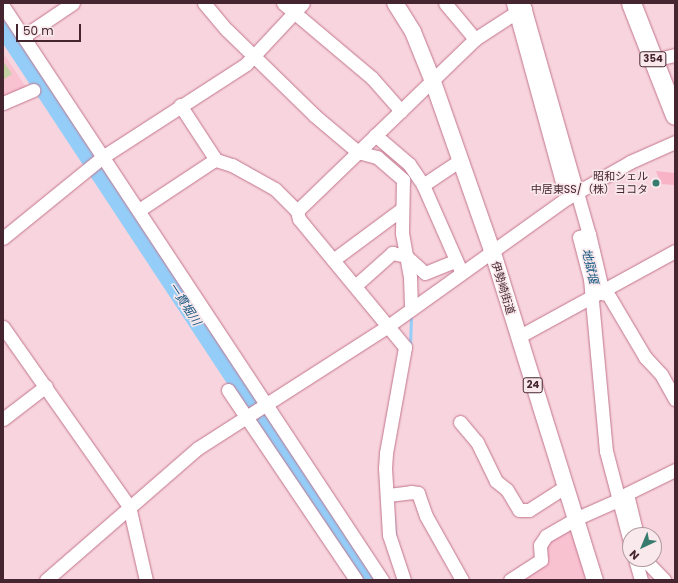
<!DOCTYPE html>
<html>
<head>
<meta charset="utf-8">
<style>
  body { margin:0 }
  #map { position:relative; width:678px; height:583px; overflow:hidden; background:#f8d5de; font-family:Poppins,"Noto Sans JP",sans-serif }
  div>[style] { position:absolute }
  .built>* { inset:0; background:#f9c2d1 }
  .green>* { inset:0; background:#c6d2a4 }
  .stream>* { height:2.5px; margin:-1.25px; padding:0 1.25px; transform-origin:1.25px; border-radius:1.25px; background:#94cef8 }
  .river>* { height:16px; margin:-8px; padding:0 8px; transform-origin:8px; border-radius:8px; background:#94cef8 }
  .building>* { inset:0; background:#f9b3c7 }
  .roads { filter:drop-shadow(0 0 1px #c2758d) drop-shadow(0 0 1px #c2758d) }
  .minor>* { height:13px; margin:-6.5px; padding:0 6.5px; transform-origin:6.5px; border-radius:6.5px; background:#fff }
  .major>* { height:16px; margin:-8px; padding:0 8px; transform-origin:8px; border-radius:8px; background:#fff }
  .highway>* { height:19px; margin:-9.5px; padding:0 9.5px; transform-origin:9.5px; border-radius:9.5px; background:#fff }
  .dots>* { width:11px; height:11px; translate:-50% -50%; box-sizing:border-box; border:2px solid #f9e8ec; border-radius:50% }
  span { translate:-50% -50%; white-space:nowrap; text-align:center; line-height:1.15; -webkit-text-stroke:3px #f9e8ec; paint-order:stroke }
  .shield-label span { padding:1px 3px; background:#f9e8ec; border:1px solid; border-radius:3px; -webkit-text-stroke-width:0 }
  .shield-label { font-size:10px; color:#45252f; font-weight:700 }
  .poi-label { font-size:11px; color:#45252f }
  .right { translate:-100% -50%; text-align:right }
  .street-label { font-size:11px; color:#45252f }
  .water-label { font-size:12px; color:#155880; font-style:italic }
  .frame { position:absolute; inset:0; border:4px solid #45252f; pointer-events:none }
  .north { position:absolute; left:622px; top:527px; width:40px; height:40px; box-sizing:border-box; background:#f9e8ec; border:1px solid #b19aa0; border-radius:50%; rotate:224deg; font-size:11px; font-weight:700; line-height:16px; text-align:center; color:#45252f }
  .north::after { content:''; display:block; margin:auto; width:14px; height:18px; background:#387c70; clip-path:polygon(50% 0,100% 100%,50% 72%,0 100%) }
  .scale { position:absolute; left:16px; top:24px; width:65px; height:18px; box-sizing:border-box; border:2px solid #45252f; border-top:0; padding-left:5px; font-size:12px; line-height:14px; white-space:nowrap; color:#45252f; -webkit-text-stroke:3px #f9e8ec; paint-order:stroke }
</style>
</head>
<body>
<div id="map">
  <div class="built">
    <i style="clip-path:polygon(3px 53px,28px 90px,3px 100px)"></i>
    <i style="clip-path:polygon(571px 527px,587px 580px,515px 580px,545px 561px,543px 545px)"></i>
  </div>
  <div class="green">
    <i style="clip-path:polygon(3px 61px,12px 74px,3px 80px)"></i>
  </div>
  <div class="stream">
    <i style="left:410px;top:346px;width:31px;rotate:-88deg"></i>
    <i style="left:394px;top:517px;width:21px;rotate:85deg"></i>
  </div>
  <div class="river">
    <i style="left:3px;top:29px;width:660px;rotate:56.62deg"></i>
  </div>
  <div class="building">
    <i style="clip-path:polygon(656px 171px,675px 173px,675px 185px,661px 184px)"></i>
  </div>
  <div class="roads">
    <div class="minor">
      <i style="left:204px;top:3px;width:35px;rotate:50deg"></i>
      <i style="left:227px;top:30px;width:122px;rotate:44.3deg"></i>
      <i style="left:314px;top:115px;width:57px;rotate:40.1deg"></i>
      <i style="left:358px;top:152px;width:20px;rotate:15deg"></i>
      <i style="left:377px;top:157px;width:35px;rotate:41deg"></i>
      <i style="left:403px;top:180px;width:53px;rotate:91.1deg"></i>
      <i style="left:402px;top:233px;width:45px;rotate:79.7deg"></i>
      <i style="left:410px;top:277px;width:31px;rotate:88deg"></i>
      <i style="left:283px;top:3px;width:116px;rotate:40.1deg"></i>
      <i style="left:372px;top:78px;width:44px;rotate:48.7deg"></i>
      <i style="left:445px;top:3px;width:47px;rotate:50.2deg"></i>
      <i style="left:513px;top:3px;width:190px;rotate:74.7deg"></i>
      <i style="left:523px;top:3px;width:240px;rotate:74.1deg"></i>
      <i style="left:589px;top:234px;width:61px;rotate:76.7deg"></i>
      <i style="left:3px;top:6px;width:688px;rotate:56.56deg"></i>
      <i style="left:24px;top:36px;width:59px;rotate:-34deg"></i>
      <i style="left:666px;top:57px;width:9px;rotate:-13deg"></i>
      <i style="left:3px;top:103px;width:33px;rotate:-23deg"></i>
      <i style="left:375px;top:135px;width:45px;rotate:40.5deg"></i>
      <i style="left:409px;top:164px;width:25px;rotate:56deg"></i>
      <i style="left:423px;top:185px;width:94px;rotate:66.2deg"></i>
      <i style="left:213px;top:159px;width:20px;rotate:18deg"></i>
      <i style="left:232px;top:165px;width:49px;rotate:29.2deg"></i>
      <i style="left:275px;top:189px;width:31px;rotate:45deg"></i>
      <i style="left:423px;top:185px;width:43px;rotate:-33.7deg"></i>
      <i style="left:139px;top:210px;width:89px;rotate:-33.5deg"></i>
      <i style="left:213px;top:161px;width:4px;rotate:-76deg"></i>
      <i style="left:214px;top:157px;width:62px;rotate:-123.2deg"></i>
      <i style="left:589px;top:234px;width:10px;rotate:163deg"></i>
      <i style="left:579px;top:237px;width:43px;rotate:75.3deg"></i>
      <i style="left:590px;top:279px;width:173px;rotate:84.7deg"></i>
      <i style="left:606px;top:451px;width:94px;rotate:75.2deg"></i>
      <i style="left:3px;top:238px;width:130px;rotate:-39.1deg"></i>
      <i style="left:104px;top:156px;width:169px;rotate:-32.9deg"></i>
      <i style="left:246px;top:64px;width:83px;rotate:-46.9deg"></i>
      <i style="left:333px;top:260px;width:86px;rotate:-36.5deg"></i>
      <i style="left:355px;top:286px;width:50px;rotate:-41.7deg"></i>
      <i style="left:392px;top:253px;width:14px;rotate:12deg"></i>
      <i style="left:406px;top:256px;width:25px;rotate:42deg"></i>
      <i style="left:425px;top:273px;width:32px;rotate:-22deg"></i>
      <i style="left:606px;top:291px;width:77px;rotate:59.4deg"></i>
      <i style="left:645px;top:357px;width:23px;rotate:47deg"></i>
      <i style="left:661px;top:374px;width:29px;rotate:61deg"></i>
      <i style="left:3px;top:327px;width:219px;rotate:54.9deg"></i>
      <i style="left:129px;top:506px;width:76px;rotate:77.1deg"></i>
      <i style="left:518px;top:337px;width:179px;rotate:-28.7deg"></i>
      <i style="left:228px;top:390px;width:229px;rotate:56deg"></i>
      <i style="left:3px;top:419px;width:54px;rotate:-37.5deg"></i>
      <i style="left:460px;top:422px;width:26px;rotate:50deg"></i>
      <i style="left:477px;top:442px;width:43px;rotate:64deg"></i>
      <i style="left:496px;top:481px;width:14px;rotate:39deg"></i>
      <i style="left:507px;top:490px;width:23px;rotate:59deg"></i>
      <i style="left:519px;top:510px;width:10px"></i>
      <i style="left:529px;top:510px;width:43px;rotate:-32.6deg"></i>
      <i style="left:627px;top:494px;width:42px;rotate:76.3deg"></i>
      <i style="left:388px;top:495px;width:23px;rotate:-7deg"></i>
      <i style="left:411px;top:492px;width:7px;rotate:8deg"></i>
      <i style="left:418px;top:493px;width:24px;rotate:71deg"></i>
      <i style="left:426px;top:516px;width:73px;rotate:60.6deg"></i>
      <i style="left:618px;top:498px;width:64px;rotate:-26.2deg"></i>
      <i style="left:635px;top:559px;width:22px;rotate:74deg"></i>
      <i style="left:644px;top:559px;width:29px;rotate:46deg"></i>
      <i style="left:46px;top:580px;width:201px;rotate:-41deg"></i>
      <i style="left:198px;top:448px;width:226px;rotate:-32.7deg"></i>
      <i style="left:388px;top:326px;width:220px;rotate:-35.6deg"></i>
      <i style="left:567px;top:198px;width:73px;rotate:-29.7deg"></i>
      <i style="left:630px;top:162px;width:49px;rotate:-24deg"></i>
      <i style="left:404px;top:580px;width:47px;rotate:-108.4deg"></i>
      <i style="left:389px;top:535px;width:67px;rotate:-93.4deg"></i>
      <i style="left:385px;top:468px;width:15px;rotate:-86deg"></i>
      <i style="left:386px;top:453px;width:108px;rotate:-79.8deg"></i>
      <i style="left:405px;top:347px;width:166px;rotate:-129.6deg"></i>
      <i style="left:299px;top:219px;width:8px;rotate:-104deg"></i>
      <i style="left:297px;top:211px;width:248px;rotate:-44deg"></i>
      <i style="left:475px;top:39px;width:48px;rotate:-33deg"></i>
      <i style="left:515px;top:13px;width:11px;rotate:-22deg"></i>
      <i style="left:510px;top:580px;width:37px;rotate:-33deg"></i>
      <i style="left:541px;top:560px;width:15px;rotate:-94deg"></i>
      <i style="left:540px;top:545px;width:11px;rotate:-56deg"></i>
      <i style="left:546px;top:536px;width:34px;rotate:-30deg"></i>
      <i style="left:575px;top:519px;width:47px;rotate:-23.8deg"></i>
    </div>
    <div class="major">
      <i style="left:395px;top:3px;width:34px;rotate:58deg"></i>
      <i style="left:413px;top:32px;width:51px;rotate:68deg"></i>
      <i style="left:432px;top:79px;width:181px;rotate:70.7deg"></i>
      <i style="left:492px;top:250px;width:346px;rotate:72.7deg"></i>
    </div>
    <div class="highway">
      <i style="left:631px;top:3px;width:120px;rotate:68.6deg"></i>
    </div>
  </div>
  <div class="dots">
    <i style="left:656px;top:183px;background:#387c70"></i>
  </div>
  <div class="shield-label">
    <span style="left:653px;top:59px">354</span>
    <span style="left:533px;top:385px">24</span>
  </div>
  <div class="poi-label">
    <span class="right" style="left:648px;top:183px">昭和シェル<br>中居東SS/（株）ヨコタ</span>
  </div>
  <div class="street-label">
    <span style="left:503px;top:288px;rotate:73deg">伊勢崎街道</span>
  </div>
  <div class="water-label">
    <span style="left:590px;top:266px;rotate:77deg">地獄堰</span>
    <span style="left:185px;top:304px;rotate:57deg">一貫堀川</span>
  </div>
  <div class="frame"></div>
  <div class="north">N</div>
  <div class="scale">50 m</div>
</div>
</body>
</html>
